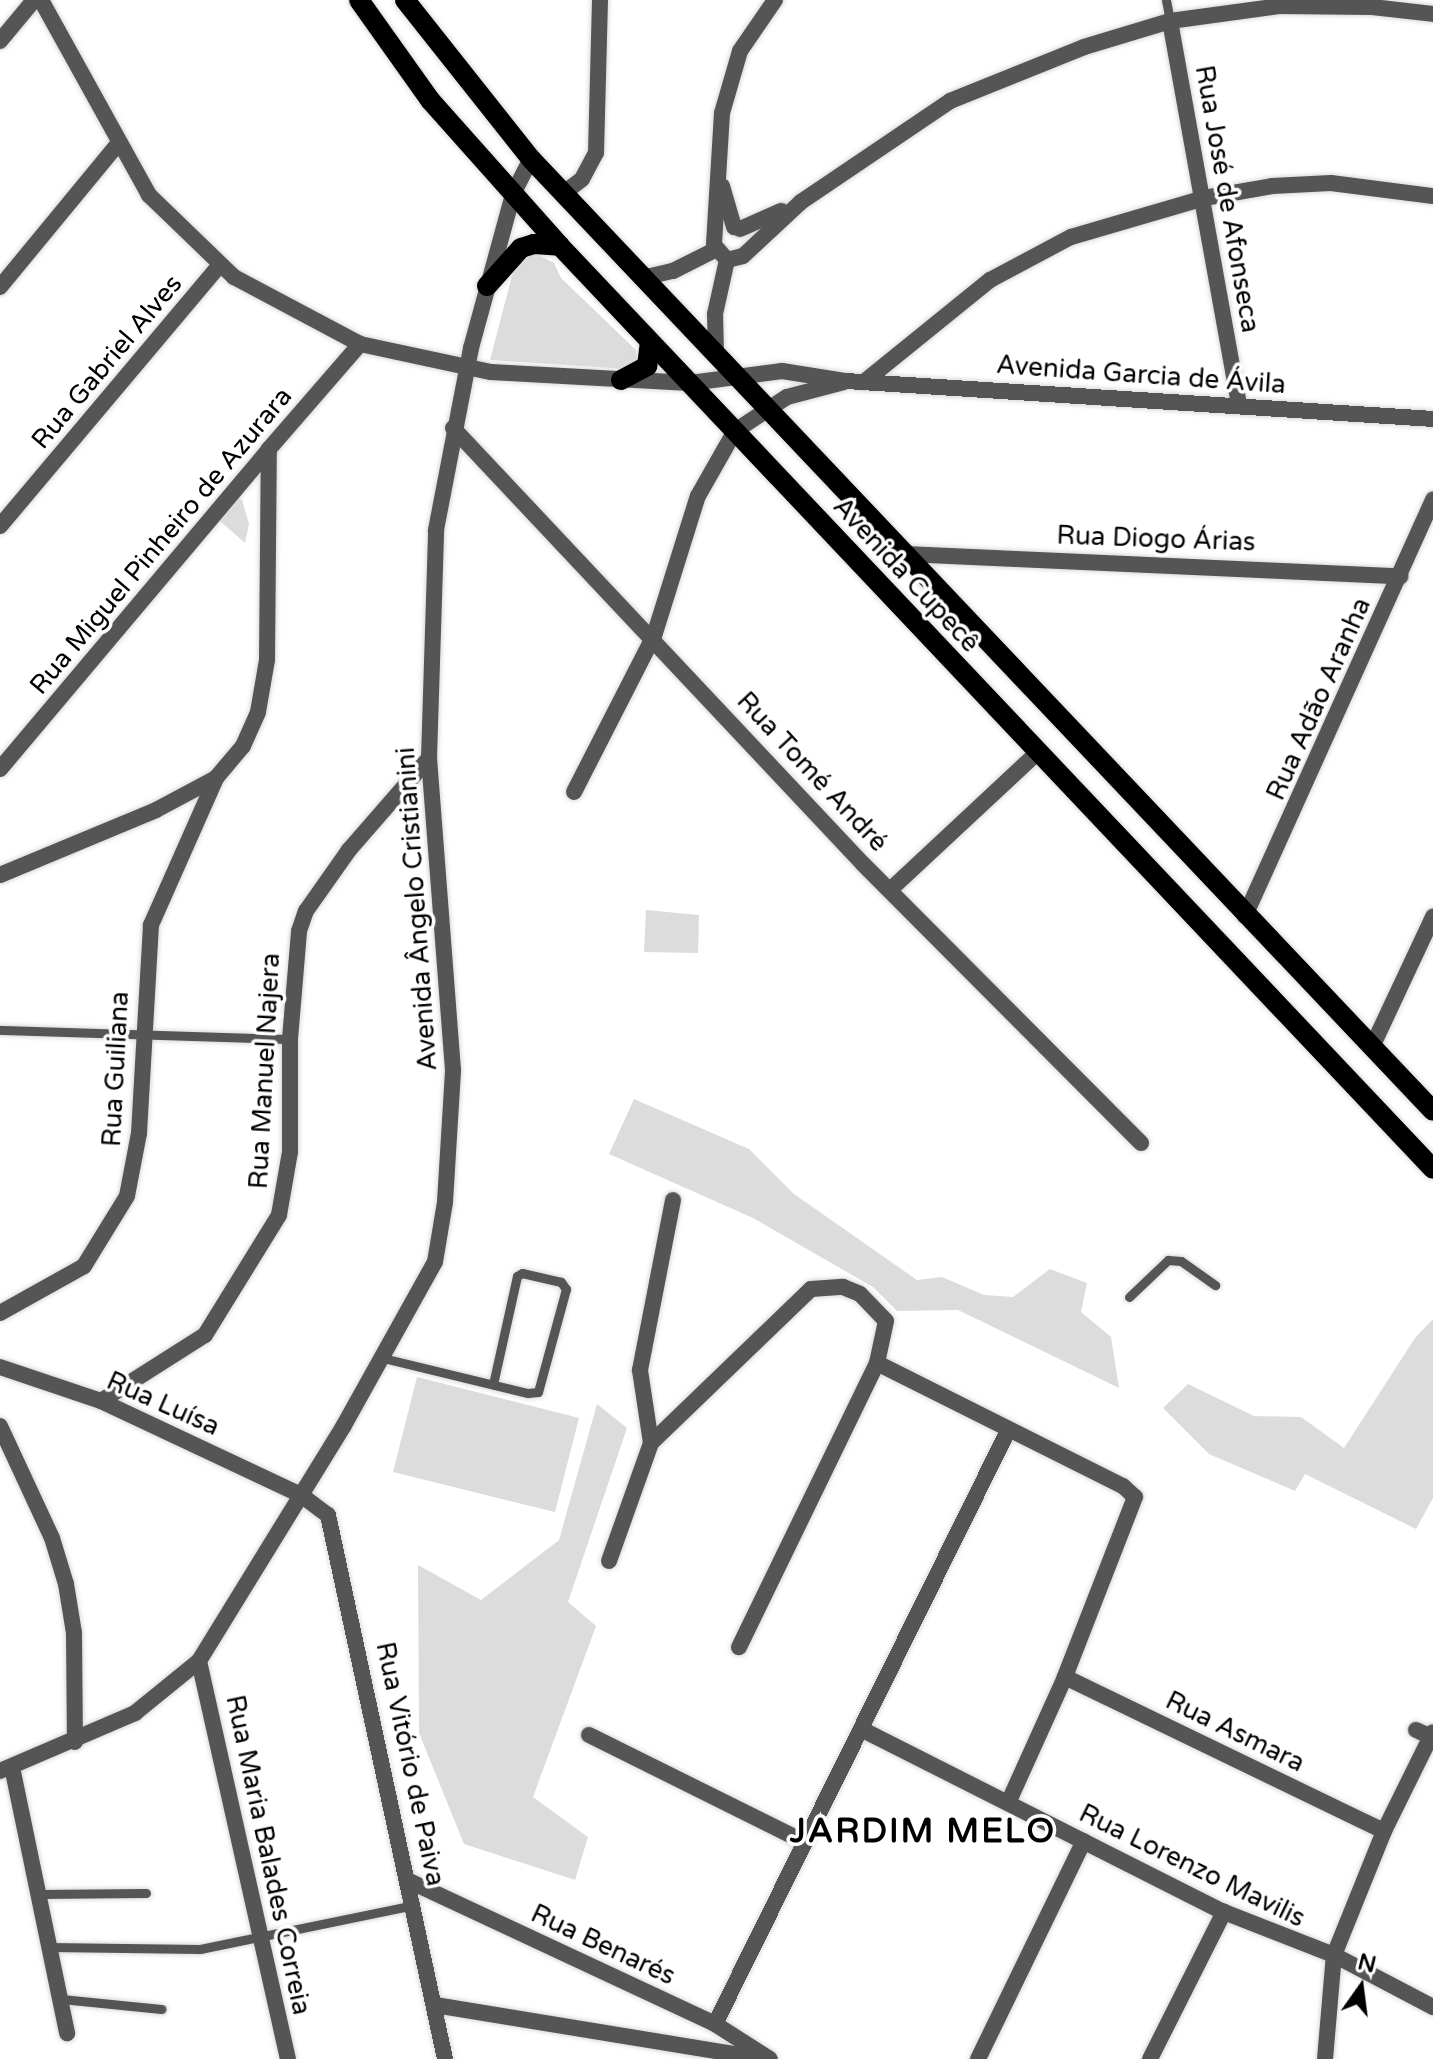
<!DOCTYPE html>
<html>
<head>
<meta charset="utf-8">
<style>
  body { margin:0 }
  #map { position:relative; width:1433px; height:2059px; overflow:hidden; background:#fff; font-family:"Varela Round",sans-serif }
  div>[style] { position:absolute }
  .green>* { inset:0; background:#dcdcdc }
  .roads { filter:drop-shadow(0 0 2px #dbdbdb) drop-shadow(0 0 2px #dbdbdb) }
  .service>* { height:9px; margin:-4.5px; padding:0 4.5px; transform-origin:4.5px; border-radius:4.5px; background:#555 }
  .minor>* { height:16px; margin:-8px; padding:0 8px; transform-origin:8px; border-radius:8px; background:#555 }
  .tertiary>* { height:16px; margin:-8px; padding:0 8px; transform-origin:8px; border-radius:8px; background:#555 }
  .primary>* { height:20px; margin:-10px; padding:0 10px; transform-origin:10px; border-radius:10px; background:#000 }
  span { translate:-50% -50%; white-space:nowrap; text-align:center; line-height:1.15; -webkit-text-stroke:7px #fff; paint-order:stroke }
  .street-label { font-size:26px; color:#000 }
  .district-label { font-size:34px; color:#000; font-weight:700; letter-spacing:2px }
  .north { position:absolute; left:1321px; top:1947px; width:80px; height:80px; -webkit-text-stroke:6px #fff; paint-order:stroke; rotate:14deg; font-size:22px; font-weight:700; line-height:32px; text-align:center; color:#000 }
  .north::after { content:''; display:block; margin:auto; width:28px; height:36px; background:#000; clip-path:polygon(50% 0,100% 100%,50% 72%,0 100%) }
</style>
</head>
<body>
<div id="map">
  <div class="green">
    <i style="clip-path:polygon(533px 252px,554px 263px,561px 278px,636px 350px,637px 360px,628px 369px,490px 360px,514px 268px)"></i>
    <i style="clip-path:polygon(232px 494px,242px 500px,249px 524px,245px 543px,212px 514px)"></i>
    <i style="clip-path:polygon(646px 910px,699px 915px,698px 953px,644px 952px)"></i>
    <i style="clip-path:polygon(634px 1099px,749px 1149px,794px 1194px,917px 1280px,942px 1277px,984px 1295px,1013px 1297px,1050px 1269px,1087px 1283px,1081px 1312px,1111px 1337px,1119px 1388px,958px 1310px,897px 1311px,873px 1287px,753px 1218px,609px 1154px)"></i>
    <i style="clip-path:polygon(1433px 1319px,1433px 1498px,1416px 1529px,1305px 1474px,1295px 1491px,1209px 1454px,1163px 1408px,1188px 1384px,1254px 1416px,1301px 1417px,1344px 1448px,1415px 1338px)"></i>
    <i style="clip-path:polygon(417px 1377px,579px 1418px,555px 1512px,393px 1472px)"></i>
    <i style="clip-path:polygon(597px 1404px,627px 1428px,568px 1602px,596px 1626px,533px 1797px,588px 1837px,575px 1880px,464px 1844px,419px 1733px,418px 1565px,481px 1600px,559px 1540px)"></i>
  </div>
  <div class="roads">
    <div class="service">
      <i style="left:1166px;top:0;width:21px;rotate:79deg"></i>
      <i style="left:0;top:1030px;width:290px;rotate:1.8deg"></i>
      <i style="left:1129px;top:1297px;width:54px;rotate:-43.5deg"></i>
      <i style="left:1168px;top:1260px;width:13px;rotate:4deg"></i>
      <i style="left:1181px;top:1261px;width:42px;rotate:35.2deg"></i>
      <i style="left:383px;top:1358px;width:149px;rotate:13.6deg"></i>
      <i style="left:528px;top:1393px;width:10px;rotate:-6deg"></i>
      <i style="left:538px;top:1392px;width:107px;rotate:-74.8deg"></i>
      <i style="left:566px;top:1289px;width:9px;rotate:-126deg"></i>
      <i style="left:561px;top:1282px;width:40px;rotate:-167deg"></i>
      <i style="left:522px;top:1273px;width:6px;rotate:149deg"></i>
      <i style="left:517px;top:1276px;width:111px;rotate:102.5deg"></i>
      <i style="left:39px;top:1894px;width:107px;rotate:-0.5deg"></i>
      <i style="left:50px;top:1947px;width:150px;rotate:0.8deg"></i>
      <i style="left:200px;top:1949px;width:218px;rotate:-11.6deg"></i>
      <i style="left:61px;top:1999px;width:101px;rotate:5.7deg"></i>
    </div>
    <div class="minor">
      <i style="left:775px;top:0;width:62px;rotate:124.5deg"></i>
      <i style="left:740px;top:51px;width:65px;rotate:106.2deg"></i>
      <i style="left:722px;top:113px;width:132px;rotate:93.5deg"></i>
      <i style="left:714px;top:245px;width:20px;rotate:49deg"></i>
      <i style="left:727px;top:260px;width:16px;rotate:-14deg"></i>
      <i style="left:743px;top:256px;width:79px;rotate:-43deg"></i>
      <i style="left:801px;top:202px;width:180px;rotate:-34.1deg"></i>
      <i style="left:950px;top:101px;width:144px;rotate:-21.9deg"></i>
      <i style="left:1084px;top:47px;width:90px;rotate:-16.8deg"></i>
      <i style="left:1170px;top:21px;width:110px;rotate:-7.8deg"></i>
      <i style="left:1279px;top:6px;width:93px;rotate:0.6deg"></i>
      <i style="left:1372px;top:7px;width:61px;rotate:6.5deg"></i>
      <i style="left:1170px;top:21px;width:391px;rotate:79.8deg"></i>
      <i style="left:0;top:41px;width:53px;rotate:-50.3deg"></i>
      <i style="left:722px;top:186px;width:43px;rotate:73.7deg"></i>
      <i style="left:565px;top:192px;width:21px;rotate:-37deg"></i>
      <i style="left:582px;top:179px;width:30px;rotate:-62deg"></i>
      <i style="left:596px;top:153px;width:153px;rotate:-88.5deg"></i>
      <i style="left:740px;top:229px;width:45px;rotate:-23.7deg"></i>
      <i style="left:642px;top:278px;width:32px;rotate:-13deg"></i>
      <i style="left:673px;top:271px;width:47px;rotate:-26.6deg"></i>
      <i style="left:0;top:287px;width:184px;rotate:-50.5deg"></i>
      <i style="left:716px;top:354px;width:40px;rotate:-91.4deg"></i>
      <i style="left:715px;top:314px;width:55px;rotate:-77.5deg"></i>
      <i style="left:864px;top:382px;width:162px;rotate:-39deg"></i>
      <i style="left:990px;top:280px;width:92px;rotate:-28deg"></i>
      <i style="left:1071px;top:237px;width:139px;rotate:-16.3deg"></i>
      <i style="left:1204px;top:198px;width:69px;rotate:-10deg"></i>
      <i style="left:1272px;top:186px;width:59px;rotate:-2.9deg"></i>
      <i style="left:1331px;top:183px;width:103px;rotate:7.3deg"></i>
      <i style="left:453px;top:428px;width:598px;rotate:46.76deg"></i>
      <i style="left:863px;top:864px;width:394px;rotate:45.1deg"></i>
      <i style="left:0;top:526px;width:341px;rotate:-49.9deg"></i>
      <i style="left:908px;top:554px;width:493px;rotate:2.6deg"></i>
      <i style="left:0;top:769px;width:418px;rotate:-49.9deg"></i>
      <i style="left:574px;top:792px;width:175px;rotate:-62.9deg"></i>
      <i style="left:654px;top:636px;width:147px;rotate:-72.6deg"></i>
      <i style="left:698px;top:496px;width:75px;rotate:-60.4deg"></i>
      <i style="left:890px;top:890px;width:200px;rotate:-43deg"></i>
      <i style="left:1245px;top:916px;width:457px;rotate:-65.7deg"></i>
      <i style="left:1372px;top:1047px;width:144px;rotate:-64.9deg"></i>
      <i style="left:0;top:1313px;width:96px;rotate:-29.2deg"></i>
      <i style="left:84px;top:1266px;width:82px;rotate:-58.4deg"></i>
      <i style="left:127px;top:1196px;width:64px;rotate:-79.2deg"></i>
      <i style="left:139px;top:1133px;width:208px;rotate:-86.7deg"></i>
      <i style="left:151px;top:925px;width:161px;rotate:-66.1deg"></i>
      <i style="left:877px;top:1363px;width:275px;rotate:26.6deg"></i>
      <i style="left:1123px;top:1486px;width:16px;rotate:43deg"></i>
      <i style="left:1135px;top:1497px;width:193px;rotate:111.3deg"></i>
      <i style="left:1065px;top:1677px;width:138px;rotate:114.3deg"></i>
      <i style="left:0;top:1367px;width:107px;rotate:18.6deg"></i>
      <i style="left:101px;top:1401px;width:221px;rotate:25.2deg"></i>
      <i style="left:301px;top:1495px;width:34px;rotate:37deg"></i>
      <i style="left:328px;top:1515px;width:556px;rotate:77.86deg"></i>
      <i style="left:101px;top:1401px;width:123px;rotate:-32.4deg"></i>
      <i style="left:205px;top:1335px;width:141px;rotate:-58.3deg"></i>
      <i style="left:279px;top:1215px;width:64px;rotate:-80.1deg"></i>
      <i style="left:290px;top:1152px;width:113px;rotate:-90deg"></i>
      <i style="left:290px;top:1039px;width:108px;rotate:-85.2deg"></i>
      <i style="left:299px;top:931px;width:21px;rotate:-71deg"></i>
      <i style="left:306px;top:911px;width:75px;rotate:-54.8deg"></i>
      <i style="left:349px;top:850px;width:122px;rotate:-49deg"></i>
      <i style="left:0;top:1426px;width:123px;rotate:65.1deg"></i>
      <i style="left:52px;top:1538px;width:48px;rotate:73.1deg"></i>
      <i style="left:66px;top:1584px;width:50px;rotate:80.7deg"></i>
      <i style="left:74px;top:1633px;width:109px;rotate:89.5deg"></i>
      <i style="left:651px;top:1443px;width:222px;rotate:-43.9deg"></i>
      <i style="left:811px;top:1289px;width:32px;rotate:-4deg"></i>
      <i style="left:843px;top:1287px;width:18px;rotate:22deg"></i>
      <i style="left:860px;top:1294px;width:37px;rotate:46deg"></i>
      <i style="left:886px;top:1321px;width:43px;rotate:102.1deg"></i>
      <i style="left:877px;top:1363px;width:316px;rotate:115.9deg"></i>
      <i style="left:609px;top:1561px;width:125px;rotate:-70.4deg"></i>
      <i style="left:651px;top:1443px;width:74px;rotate:-98.6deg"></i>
      <i style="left:640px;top:1370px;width:173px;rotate:-79deg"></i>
      <i style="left:199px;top:1661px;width:408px;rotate:77.4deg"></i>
      <i style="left:1065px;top:1677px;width:354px;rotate:25.8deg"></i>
      <i style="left:861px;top:1729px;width:407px;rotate:26.8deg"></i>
      <i style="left:1224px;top:1912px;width:118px;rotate:21.4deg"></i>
      <i style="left:1334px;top:1955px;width:112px;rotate:27.7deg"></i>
      <i style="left:1416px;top:1730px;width:17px;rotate:25deg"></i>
      <i style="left:589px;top:1735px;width:241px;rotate:26.4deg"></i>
      <i style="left:12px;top:1767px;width:272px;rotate:78.3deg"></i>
      <i style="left:411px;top:1882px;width:336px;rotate:25deg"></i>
      <i style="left:715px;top:2024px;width:65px;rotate:32.5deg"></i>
      <i style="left:435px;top:2005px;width:333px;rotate:9.3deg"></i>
      <i style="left:715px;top:2024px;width:661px;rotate:-63.71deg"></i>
      <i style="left:978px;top:2059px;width:242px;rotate:-64.1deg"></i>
      <i style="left:1150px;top:2059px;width:165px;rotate:-63.3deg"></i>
    </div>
    <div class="tertiary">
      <i style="left:41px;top:0;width:223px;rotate:61deg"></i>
      <i style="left:149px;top:195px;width:118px;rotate:44deg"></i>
      <i style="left:234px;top:277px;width:143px;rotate:28deg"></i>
      <i style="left:360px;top:344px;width:134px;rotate:12.1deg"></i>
      <i style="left:491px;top:372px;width:199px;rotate:3.2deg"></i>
      <i style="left:690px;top:383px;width:93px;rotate:-7.4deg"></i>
      <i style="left:782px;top:371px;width:65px;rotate:8.9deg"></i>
      <i style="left:846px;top:381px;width:588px;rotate:3.7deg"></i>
      <i style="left:735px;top:431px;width:62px;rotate:-33.2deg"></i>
      <i style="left:787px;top:397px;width:59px;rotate:-14.7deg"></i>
      <i style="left:0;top:875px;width:169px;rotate:-22.6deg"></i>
      <i style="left:156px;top:810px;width:68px;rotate:-28.1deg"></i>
      <i style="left:216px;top:778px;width:42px;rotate:-49.8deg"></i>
      <i style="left:243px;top:746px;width:37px;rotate:-66deg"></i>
      <i style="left:258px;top:712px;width:53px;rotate:-80.2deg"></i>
      <i style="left:267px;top:660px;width:211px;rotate:-89.5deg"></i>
      <i style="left:269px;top:449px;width:139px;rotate:-49.1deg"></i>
      <i style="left:0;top:1771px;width:147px;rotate:-23.2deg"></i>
      <i style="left:135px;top:1713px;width:82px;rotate:-39.1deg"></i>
      <i style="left:199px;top:1661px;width:275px;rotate:-58.4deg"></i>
      <i style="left:343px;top:1427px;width:189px;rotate:-60.9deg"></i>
      <i style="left:435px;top:1262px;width:61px;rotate:-80.5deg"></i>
      <i style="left:445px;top:1202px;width:132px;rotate:-86.5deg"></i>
      <i style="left:453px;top:1070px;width:313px;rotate:-94.4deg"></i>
      <i style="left:429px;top:758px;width:228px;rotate:-88.2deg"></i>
      <i style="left:436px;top:530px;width:185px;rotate:-79.1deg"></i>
      <i style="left:471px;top:348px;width:160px;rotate:-74.7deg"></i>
      <i style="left:513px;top:194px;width:39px;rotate:-63deg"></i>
      <i style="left:1325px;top:2059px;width:104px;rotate:-85.1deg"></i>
      <i style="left:1334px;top:1955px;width:134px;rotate:-68deg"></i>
      <i style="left:1384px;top:1831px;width:110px;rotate:-63.7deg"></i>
    </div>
    <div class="primary">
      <i style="left:359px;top:0;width:123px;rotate:54.6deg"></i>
      <i style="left:430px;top:100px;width:195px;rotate:48.3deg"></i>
      <i style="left:560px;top:246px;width:1270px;rotate:46.59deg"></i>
      <i style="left:405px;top:0;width:203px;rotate:51.6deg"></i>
      <i style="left:531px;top:159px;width:1311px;rotate:46.54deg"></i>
      <i style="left:487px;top:286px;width:51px;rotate:-48.2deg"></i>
      <i style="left:521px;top:248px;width:14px;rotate:-17deg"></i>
      <i style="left:534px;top:244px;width:26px;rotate:4deg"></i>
      <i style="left:621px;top:380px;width:30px;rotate:-28deg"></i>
      <i style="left:647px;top:366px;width:24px;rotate:-83deg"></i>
    </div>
  </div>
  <div class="street-label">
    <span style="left:1227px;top:199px;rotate:80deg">Rua José de Afonseca</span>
    <span style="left:107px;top:362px;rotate:-50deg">Rua Gabriel Alves</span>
    <span style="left:1141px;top:375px;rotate:4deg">Avenida Garcia de Ávila</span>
    <span style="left:1156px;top:539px;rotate:2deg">Rua Diogo Árias</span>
    <span style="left:161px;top:541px;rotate:-50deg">Rua Miguel Pinheiro de Azurara</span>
    <span style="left:906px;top:575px;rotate:47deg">Avenida Cupecê</span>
    <span style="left:1319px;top:699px;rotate:-66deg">Rua Adão Aranha</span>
    <span style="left:812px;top:772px;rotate:47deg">Rua Tomé André</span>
    <span style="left:417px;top:909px;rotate:-94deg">Avenida Ângelo Cristianini</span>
    <span style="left:116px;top:1069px;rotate:-87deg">Rua Guiliana</span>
    <span style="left:265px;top:1071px;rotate:-87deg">Rua Manuel Najera</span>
    <span style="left:163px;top:1404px;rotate:24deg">Rua Luísa</span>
    <span style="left:1235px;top:1732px;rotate:26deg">Rua Asmara</span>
    <span style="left:410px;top:1764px;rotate:78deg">Rua Vitório de Paiva</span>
    <span style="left:268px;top:1855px;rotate:78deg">Rua Maria Balades Correia</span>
    <span style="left:1192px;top:1866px;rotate:26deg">Rua Lorenzo Mavilis</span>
    <span style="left:603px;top:1945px;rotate:25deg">Rua Benarés</span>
  </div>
  <div class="district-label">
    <span style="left:923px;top:1832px">JARDIM MELO</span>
  </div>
  <div class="north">N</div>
</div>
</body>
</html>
